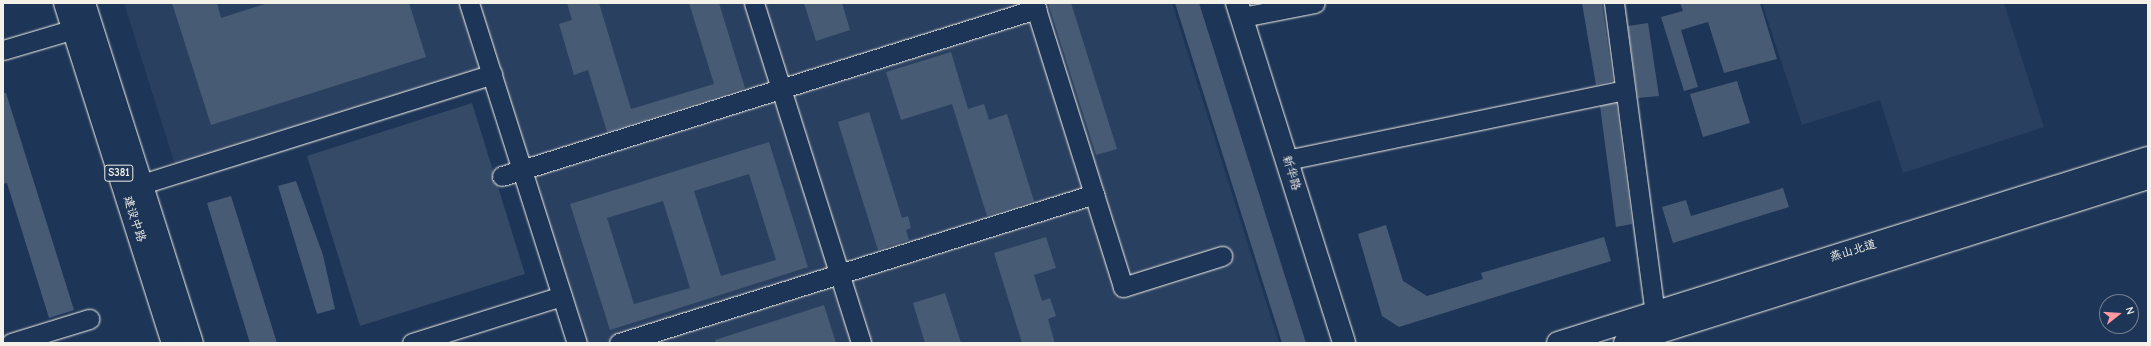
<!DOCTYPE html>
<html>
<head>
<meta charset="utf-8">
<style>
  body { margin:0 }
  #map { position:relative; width:2151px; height:346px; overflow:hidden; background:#1d3557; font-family:"Comic Neue","LXGW WenKai TC",sans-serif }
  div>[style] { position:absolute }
  .built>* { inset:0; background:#2a4060 }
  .green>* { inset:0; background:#354a67 }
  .building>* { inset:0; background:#485b74 }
  .roads { filter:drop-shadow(0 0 1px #f4f1e8) drop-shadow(0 0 1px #f4f1e8) }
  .minor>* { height:19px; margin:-9.5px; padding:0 9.5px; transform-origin:9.5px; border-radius:9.5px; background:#1d3557 }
  .major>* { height:22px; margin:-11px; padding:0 11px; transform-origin:11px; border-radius:11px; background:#1d3557 }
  span { translate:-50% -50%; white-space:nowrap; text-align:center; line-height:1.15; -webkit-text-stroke:4px #1d3557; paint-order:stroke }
  .shield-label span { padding:1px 3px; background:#1d3557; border:1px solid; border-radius:3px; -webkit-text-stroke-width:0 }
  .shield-label { font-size:11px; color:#f4f1e8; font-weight:700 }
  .street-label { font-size:12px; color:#f4f1e8 }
  .frame { position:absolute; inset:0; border:4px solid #f4f1e8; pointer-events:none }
  .north { position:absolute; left:2099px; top:294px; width:40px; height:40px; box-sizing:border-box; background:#1d3557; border:1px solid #738091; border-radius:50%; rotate:73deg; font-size:11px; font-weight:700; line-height:16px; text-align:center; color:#f4f1e8 }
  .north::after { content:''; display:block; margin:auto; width:14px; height:18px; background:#ff9aa2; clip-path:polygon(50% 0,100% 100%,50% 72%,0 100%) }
</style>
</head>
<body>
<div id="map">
  <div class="built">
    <i style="clip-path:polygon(124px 3px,1172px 3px,1279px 343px,567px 343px,487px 89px,181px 184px)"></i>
    <i style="clip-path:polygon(1762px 3px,2004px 3px,2044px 127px,1903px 173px,1880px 100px,1802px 125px)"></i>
  </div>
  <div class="green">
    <i style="clip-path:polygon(472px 103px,525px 274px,360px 326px,307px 156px)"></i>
  </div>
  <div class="building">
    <i style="clip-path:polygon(172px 3px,217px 3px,221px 18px,268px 3px,409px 3px,426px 57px,211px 125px)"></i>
    <i style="clip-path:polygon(567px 3px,599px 3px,631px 109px,714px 84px,689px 3px,719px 3px,745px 88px,607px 132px,588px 70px,574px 75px,559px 24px,572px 20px)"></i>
    <i style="clip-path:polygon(804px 3px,842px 3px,850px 30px,816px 41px)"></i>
    <i style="clip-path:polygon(1048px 3px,1071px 3px,1117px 149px,1096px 155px)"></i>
    <i style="clip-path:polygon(1175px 3px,1199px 3px,1306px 343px,1282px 343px)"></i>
    <i style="clip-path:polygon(1582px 3px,1602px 3px,1613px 81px,1596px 85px)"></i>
    <i style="clip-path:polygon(1680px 3px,1760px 3px,1777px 59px,1724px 73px,1708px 22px,1681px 30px,1698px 87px,1684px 91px,1661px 17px,1683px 11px)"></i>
    <i style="clip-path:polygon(1648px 23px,1659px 96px,1638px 98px,1628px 26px)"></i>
    <i style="clip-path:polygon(951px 52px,968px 109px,984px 104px,989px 120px,1007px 114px,1034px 201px,987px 216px,952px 104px,901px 120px,886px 72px)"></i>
    <i style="clip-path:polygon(1737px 81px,1750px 123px,1703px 137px,1690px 94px)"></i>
    <i style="clip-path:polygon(3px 93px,6px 93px,74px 310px,49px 318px,7px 183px,3px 184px)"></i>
    <i style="clip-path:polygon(1616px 103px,1632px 224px,1616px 227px,1600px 106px)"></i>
    <i style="clip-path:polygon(869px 112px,902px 218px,908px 216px,911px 228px,906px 230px,909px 240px,878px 250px,838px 122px)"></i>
    <i style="clip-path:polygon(evenodd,769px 142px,808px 267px,610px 330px,570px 204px,769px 142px,749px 174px,776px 260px,721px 276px,694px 191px,749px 174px,769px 142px,663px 201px,690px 288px,634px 304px,607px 218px,663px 201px)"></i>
    <i style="clip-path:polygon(296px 181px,323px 255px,335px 309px,317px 314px,278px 186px)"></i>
    <i style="clip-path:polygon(1783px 188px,1789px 207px,1673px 243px,1662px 207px,1686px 200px,1691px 216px)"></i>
    <i style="clip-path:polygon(231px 196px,277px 343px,250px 343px,207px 203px)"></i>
    <i style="clip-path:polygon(1386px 225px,1403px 281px,1427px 296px,1483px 279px,1481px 273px,1604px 237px,1611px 261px,1399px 327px,1382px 316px,1358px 234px)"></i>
    <i style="clip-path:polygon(1046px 237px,1056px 268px,1034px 275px,1042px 301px,1050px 298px,1056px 316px,1048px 319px,1055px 343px,1022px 343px,994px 253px)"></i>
    <i style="clip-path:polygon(945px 293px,961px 343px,925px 343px,913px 303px)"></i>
    <i style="clip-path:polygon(824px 305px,836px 343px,716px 343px,715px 340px)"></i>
  </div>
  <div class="roads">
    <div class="minor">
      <i style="left:469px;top:3px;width:357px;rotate:72.4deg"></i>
      <i style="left:754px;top:3px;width:356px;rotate:72.5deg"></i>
      <i style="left:1614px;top:3px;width:313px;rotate:82.5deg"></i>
      <i style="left:1242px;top:17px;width:74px;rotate:-10.9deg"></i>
      <i style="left:3px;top:50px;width:74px;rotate:-16.5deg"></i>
      <i style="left:1287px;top:160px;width:344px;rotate:-11.7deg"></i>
      <i style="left:502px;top:176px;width:560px;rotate:-17.37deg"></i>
      <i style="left:1036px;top:9px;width:291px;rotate:72.6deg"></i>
      <i style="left:1123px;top:287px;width:104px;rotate:-17.4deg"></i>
      <i style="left:142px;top:184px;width:367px;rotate:-17.4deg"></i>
      <i style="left:11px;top:343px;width:82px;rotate:-17.1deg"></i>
      <i style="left:412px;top:343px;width:157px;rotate:-17.4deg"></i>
      <i style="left:619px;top:343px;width:498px;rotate:-17.4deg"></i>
    </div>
    <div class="major">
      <i style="left:65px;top:3px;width:357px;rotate:72.4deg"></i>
      <i style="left:84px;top:3px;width:357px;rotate:72.4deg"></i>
      <i style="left:1237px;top:3px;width:356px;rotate:72.5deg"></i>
      <i style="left:1558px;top:343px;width:618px;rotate:-17.41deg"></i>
      <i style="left:1625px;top:343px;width:548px;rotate:-17.51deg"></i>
    </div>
  </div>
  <div class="shield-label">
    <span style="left:119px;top:173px">S381</span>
  </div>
  <div class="street-label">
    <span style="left:1291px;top:173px;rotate:73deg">新华路</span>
    <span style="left:134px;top:219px;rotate:72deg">建设中路</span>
    <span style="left:1853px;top:251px;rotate:-17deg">燕山北道</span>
  </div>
  <div class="frame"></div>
  <div class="north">N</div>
</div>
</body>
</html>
